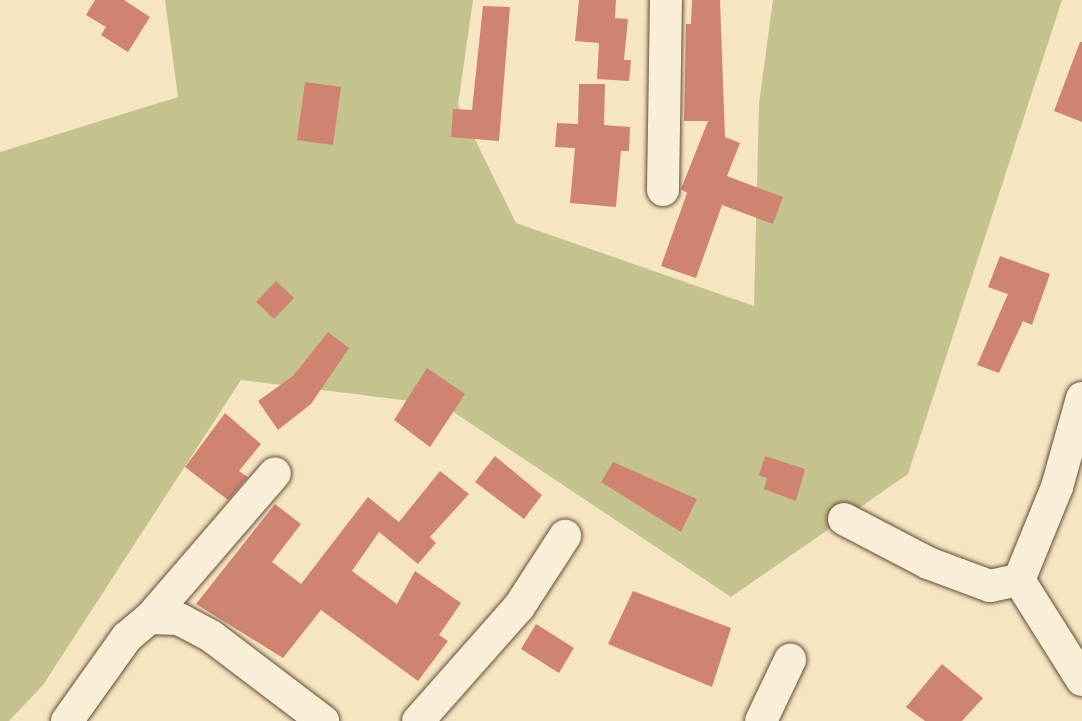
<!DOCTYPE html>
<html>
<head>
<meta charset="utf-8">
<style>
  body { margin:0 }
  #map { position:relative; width:1082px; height:721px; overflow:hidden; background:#f6e5c1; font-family:"IM FELL Double Pica",serif }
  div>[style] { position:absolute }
  .green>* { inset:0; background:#c4c28d }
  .building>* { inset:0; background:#cf8472 }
  .roads { filter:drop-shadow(0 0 2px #644d36) drop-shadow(0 0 2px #644d36) }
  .minor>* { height:32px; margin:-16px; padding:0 16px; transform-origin:16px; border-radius:16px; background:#f9eed7 }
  span { translate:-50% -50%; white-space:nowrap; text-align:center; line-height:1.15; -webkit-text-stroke:4.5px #f9eed7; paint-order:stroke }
</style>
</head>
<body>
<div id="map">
  <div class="green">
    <i style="clip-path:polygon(165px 0,473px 0,458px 105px,516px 223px,754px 306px,759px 104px,773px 0,1062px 0,908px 474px,731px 597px,443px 405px,241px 380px,43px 685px,9px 721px,0 721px,0 152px,178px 97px)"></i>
  </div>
  <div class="building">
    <i style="clip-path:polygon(95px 0,124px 0,150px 17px,128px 52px,101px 35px,106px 27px,86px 15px)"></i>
    <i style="clip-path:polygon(579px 0,616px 0,615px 18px,628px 19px,624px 60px,631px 60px,629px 81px,597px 79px,599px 43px,575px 41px)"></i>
    <i style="clip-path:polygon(692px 0,720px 0,725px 137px,740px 143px,727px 176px,783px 197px,773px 224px,722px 205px,696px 278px,661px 266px,687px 193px,681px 189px,708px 121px,684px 121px,686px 24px,691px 24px)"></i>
    <i style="clip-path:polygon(483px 6px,510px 7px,499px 141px,451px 137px,453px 109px,472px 110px)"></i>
    <i style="clip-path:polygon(1080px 42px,1082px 42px,1082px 122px,1054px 111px)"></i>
    <i style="clip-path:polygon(305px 82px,341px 87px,333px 145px,297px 140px)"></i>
    <i style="clip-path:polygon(579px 84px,605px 84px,604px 125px,630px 127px,629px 151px,621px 151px,616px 207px,570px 203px,575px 148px,555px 147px,557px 123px,578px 124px)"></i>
    <i style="clip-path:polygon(1000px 256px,1050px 274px,1032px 325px,1023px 321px,999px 373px,977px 365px,1008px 294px,988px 287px)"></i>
    <i style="clip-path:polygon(276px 281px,294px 298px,274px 319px,256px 302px)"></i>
    <i style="clip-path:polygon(328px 332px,349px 348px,311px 404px,278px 430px,258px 401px,293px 376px)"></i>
    <i style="clip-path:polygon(427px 368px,465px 394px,430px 447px,394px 420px)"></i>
    <i style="clip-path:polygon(225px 413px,261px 444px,239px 471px,248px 477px,228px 500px,185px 467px)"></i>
    <i style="clip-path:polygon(495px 456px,542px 495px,524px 519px,475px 482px)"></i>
    <i style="clip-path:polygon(765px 456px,805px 469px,796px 501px,764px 489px,767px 478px,759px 475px)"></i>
    <i style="clip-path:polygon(613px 462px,697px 499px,681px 532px,601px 482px)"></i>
    <i style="clip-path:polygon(440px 471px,469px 494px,430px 537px,436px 543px,418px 564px,379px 532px,352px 571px,397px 604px,415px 571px,461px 603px,439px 635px,448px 641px,418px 681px,321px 610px,283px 658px,196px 604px,275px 504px,301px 524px,272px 562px,301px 584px,368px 497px,399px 522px)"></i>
    <i style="clip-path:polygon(633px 591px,731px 628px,712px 687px,608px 644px)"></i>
    <i style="clip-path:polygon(536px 624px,574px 648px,559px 673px,521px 649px)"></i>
    <i style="clip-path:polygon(942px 664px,983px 698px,962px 721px,925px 721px,906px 707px)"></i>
  </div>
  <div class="roads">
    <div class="minor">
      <i style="left:663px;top:190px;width:190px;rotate:-89.1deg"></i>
      <i style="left:1082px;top:398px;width:92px;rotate:105.7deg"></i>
      <i style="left:1057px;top:487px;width:100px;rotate:112.2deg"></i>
      <i style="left:1019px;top:580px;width:118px;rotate:57.8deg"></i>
      <i style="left:844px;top:519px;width:95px;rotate:27.6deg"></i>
      <i style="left:928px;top:563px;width:66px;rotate:20.4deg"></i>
      <i style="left:990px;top:586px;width:30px;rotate:-12deg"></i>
      <i style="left:150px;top:618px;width:191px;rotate:-49.2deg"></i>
      <i style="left:67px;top:721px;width:103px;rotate:-54.5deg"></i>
      <i style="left:127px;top:637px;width:30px;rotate:-40deg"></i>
      <i style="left:150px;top:618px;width:29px;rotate:2deg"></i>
      <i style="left:179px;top:619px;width:36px;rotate:28deg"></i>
      <i style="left:211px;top:636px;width:141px;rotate:37.2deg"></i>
      <i style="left:418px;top:721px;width:152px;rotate:-48.5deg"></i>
      <i style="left:519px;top:607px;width:85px;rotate:-57.1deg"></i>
      <i style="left:761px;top:721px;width:68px;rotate:-64.6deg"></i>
    </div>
  </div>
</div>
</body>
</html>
